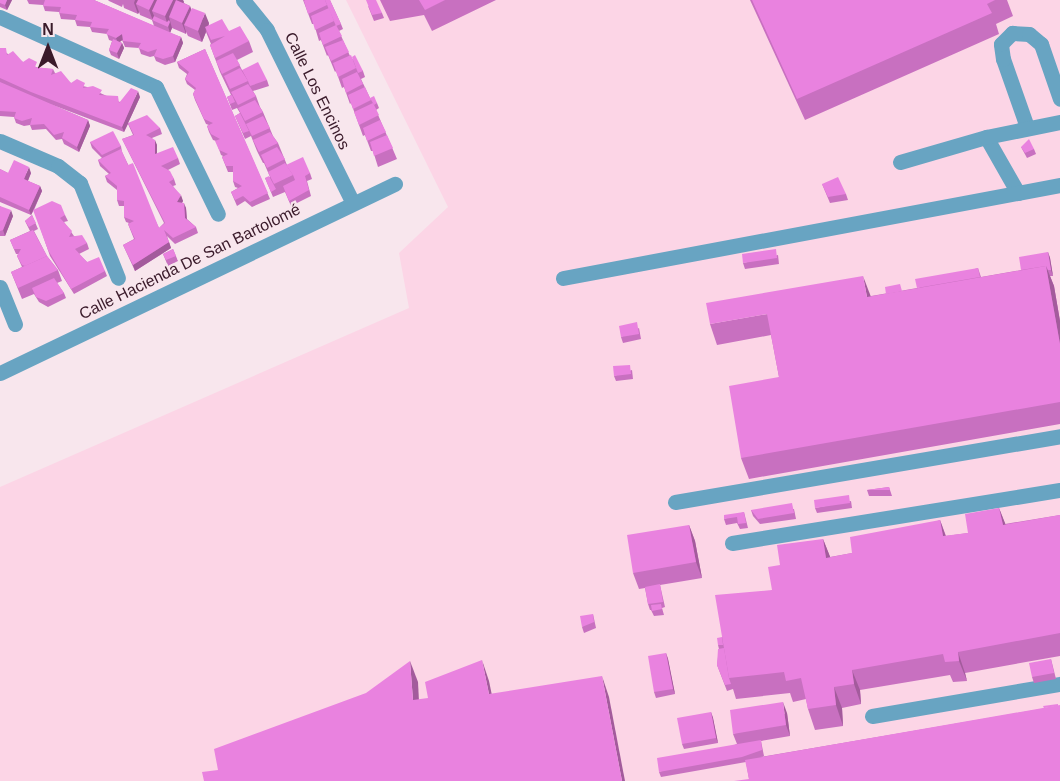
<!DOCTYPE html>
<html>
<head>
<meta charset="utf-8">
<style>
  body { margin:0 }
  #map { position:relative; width:1060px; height:781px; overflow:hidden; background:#f8e6ed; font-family:Arial,sans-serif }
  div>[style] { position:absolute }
  .built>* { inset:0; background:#fcd5e6 }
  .minor>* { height:15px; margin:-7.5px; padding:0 7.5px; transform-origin:7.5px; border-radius:7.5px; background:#68a4c2 }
  .wall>* { inset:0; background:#c870c0 }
  .shaded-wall>* { inset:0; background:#a35b9c }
  .building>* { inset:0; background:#e982df }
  span { translate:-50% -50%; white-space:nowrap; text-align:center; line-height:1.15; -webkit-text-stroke:4.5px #f8e6ed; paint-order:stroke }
  .street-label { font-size:16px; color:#3a1a2a }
  .north { position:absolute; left:18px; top:18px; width:60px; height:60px; -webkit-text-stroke:4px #f8e6ed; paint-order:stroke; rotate:0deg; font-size:16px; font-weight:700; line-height:24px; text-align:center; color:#3a1a2a }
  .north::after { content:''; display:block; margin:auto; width:21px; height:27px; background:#3a1a2a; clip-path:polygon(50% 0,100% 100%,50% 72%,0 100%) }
</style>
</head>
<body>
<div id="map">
  <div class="built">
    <i style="clip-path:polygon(346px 0,1060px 0,1060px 781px,0 781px,0 487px,409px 308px,399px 253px,448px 207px)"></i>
  </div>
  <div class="minor">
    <i style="left:243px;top:0;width:38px;rotate:51deg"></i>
    <i style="left:267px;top:30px;width:193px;rotate:63.6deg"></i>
    <i style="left:0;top:17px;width:171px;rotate:24.2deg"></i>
    <i style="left:156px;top:87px;width:141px;rotate:64deg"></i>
    <i style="left:1027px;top:127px;width:72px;rotate:-109.4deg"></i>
    <i style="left:1003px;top:59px;width:15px;rotate:-98deg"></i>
    <i style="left:1001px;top:44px;width:16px;rotate:-45deg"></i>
    <i style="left:1012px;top:33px;width:17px;rotate:3deg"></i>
    <i style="left:1029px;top:34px;width:16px;rotate:40deg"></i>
    <i style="left:1041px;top:44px;width:58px;rotate:70.9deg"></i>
    <i style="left:0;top:141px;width:63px;rotate:23.3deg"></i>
    <i style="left:58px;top:166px;width:28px;rotate:38deg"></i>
    <i style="left:80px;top:183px;width:102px;rotate:68.2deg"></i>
    <i style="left:900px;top:162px;width:90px;rotate:-16.2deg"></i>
    <i style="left:1018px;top:193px;width:64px;rotate:-119.7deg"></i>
    <i style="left:986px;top:137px;width:76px;rotate:-11.5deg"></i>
    <i style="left:563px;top:278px;width:506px;rotate:-10.6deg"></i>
    <i style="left:0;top:287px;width:40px;rotate:68deg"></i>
    <i style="left:0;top:373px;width:438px;rotate:-25.6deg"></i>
    <i style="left:675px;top:502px;width:391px;rotate:-9.7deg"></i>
    <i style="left:732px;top:543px;width:332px;rotate:-9.2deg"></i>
    <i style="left:872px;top:716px;width:191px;rotate:-9.7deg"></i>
  </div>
  <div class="wall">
    <i style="clip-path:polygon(0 0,12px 0,7px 10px,0 7px)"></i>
    <i style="clip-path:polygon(27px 0,94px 0,154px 26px,152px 20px,140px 15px,139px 12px,138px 14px,124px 8px,123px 4px,122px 7px,109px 1px,108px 0,183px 0,184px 3px,190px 6px,191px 10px,209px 23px,209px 25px,229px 31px,249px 41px,253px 52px,237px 60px,242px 70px,267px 80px,269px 86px,253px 91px,256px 96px,260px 107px,263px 112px,273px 136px,278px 143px,287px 165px,310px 173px,312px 179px,307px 181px,311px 196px,291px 206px,285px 192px,273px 197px,265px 178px,270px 177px,264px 163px,263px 163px,257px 151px,251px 136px,245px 139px,235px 116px,240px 113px,237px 108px,232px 110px,229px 102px,227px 97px,231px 95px,220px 72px,210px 45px,211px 44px,206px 32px,202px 42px,188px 36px,186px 32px,186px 34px,172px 28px,170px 33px,181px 37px,183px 43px,175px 62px,165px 65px,156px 61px,154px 56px,150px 57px,141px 54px,139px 48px,125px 47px,122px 40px,120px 42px,122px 43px,124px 48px,119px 59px,111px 55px,109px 50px,112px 41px,109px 40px,107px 34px,92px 32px,90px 27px,77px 26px,75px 20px,61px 19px,59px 12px,45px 11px,43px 5px,29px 4px)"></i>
    <i style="clip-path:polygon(303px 0,330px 0,341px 24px,343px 29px,339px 31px,350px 56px,363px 71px,365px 77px,361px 79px,370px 98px,377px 103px,379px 108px,376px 110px,397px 159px,378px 167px,373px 151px,371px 151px,365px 135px,363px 136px,351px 103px,350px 104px,344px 87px,342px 88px,336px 71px,335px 72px,328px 55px,327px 56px,321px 40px,319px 41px,314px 24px,312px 24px)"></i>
    <i style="clip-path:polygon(380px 0,496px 0,432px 31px,424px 15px,390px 21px)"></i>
    <i style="clip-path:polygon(750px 0,1007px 0,1013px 16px,996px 24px,999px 34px,805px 120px)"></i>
    <i style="clip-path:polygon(368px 6px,382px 13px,384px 18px,374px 21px)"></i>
    <i style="clip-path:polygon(0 48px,8px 54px,23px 62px,39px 68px,53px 69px,55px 73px,71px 83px,87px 87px,120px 102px,140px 97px,128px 123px,160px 128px,162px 134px,152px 138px,157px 145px,157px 154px,178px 158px,180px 164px,168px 170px,174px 179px,176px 185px,173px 186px,183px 201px,182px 203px,186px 208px,187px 219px,196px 227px,198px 233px,175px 244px,167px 236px,171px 248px,135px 271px,123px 245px,134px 239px,128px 224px,129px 223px,126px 222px,124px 217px,124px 206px,119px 206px,117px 200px,117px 190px,107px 182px,105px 176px,109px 174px,100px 166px,98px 160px,102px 158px,92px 148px,90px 142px,121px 146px,122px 152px,159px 228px,164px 223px,122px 139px,133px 135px,128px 124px,124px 132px,50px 104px,88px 120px,90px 126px,79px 152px,64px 144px,62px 139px,56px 140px,46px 129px,32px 130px,30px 125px,24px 126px,16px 123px,14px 117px,0 116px)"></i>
    <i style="clip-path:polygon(205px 49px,270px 199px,252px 207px,245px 201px,237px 206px,231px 192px,238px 188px,235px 187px,233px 181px,233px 172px,228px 172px,222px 157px,223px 156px,221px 155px,216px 141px,213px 140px,209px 132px,207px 126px,209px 125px,206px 124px,195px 100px,193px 94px,195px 90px,187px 84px,185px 79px,187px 74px,179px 68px,177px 62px)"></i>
    <i style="clip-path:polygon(1021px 147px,1034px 149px,1036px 154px,1027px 158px)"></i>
    <i style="clip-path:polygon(0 169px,8px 173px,31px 173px,28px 181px,40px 186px,42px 191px,34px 210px,65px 215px,68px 221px,64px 222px,74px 236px,87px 243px,89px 249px,79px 254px,87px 262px,105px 271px,107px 276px,74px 294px,50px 256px,34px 210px,31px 215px,0 202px)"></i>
    <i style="clip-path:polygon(822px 184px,846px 194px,848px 200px,830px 203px)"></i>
    <i style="clip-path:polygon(0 206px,13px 216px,5px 236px,0 236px)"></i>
    <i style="clip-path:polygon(32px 215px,38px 229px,34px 231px,47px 256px,58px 270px,62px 281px,57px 283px,64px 293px,66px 298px,48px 307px,39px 302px,34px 294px,22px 299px,11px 272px,22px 267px,17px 256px,18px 254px,16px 254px,10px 240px,30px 231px,25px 221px)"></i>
    <i style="clip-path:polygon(173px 249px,178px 261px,168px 266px,163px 254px)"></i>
    <i style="clip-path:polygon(1048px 252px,1050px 258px,1053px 276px,1050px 276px,1054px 286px,1060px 321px,1060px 424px,749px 479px,741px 458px,779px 377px,771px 335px,717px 345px,710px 324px,917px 288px,978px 268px,981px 277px,1021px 270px)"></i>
    <i style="clip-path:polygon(778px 255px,779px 264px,745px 269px,743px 263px)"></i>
    <i style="clip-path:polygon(639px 328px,641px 339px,623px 343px,621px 337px)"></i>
    <i style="clip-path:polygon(632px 370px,633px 379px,616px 381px,614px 376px)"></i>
    <i style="clip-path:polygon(889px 487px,892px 496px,869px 496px,867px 490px)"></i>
    <i style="clip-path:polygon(851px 501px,852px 508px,817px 513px,815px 508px)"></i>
    <i style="clip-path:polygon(999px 508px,1005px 524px,1060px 515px,1060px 656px,965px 673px,967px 681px,953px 682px,950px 675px,860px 690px,861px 704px,842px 708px,843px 726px,815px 730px,808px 709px,806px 699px,793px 702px,790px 693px,736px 699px,733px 689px,727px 691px,717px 665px,719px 649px,718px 645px,722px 637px,772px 590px,823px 539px,830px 557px,852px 553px,940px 520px,946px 536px,968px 533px)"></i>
    <i style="clip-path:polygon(794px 509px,796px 519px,760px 524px,753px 516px,751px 510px)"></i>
    <i style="clip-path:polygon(744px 512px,748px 528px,740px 529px,737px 523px,726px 525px,724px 519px)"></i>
    <i style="clip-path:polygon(689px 525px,695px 541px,702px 578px,660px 585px,665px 607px,662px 608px,664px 615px,654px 616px,651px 610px,650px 610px,648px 604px,645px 588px,639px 589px,633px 573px)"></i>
    <i style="clip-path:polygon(593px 614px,596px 628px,584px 633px,582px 627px)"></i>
    <i style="clip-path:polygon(666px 653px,668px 659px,675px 694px,656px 698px,654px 692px)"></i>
    <i style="clip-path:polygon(1051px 659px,1056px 679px,1034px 683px,1032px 677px)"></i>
    <i style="clip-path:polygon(1059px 706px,749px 779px,746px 762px,661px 777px,659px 772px,737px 744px,733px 734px,787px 713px,790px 736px,761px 741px,764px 756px,760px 757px)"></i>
    <i style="clip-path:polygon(711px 712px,713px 718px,718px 743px,684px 749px,682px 744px)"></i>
  </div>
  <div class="shaded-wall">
    <i style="clip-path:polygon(7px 0,12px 0,7px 10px,5px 5px)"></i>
    <i style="clip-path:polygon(135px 0,144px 0,136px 4px,139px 12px,138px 14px,134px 3px)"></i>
    <i style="clip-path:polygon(154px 0,160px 0,152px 11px,155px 18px,153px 21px,149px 10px)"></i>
    <i style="clip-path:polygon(173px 0,183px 0,184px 2px,174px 17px,169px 17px,172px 28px,170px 33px,165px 16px)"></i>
    <i style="clip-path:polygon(190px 6px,194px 17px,184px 25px,186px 32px,186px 34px,182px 23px)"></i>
    <i style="clip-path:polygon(205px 13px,209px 23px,206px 31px,205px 27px,206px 32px,202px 42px,198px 31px)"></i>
    <i style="clip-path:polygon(122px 34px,124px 39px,118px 43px,116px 38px)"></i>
    <i style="clip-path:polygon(181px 37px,183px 43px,175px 62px,173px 56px)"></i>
    <i style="clip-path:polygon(122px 43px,124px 48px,119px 59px,117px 53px)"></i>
    <i style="clip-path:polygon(138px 91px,140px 97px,124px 132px,122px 127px)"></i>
    <i style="clip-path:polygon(88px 120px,90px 126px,79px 152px,77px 147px)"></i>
    <i style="clip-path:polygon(155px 140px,157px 145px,157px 160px,155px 154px)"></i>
    <i style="clip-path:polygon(29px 167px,31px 173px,26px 185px,24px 179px)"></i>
    <i style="clip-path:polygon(40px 186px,42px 191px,31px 215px,29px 210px)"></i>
    <i style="clip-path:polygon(181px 195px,183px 201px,179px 208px,177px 202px)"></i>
    <i style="clip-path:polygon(184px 203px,186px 208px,187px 223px,185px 218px)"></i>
    <i style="clip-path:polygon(11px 210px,13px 216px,5px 236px,3px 230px)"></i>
    <i style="clip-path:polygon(169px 242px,171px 248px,135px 271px,133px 265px)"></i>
    <i style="clip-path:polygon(1048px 252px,1050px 258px,1053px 276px,1051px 270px)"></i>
    <i style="clip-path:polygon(1046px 266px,1054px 286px,1060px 321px,1060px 344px)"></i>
    <i style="clip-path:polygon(863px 276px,871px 297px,867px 297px)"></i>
    <i style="clip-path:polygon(999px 508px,1007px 528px,1003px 525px)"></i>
    <i style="clip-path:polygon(940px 520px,947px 540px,943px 536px)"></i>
    <i style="clip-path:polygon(689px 525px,695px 541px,702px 578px,696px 562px)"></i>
    <i style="clip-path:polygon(823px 539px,831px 559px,826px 558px)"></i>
    <i style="clip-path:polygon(958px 652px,965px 673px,967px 681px,959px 661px)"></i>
    <i style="clip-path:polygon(666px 653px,668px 659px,675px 694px,673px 689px)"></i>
    <i style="clip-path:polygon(482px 660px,489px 681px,496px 715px,489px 694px)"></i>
    <i style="clip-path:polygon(410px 661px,418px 682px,420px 721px,413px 700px)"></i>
    <i style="clip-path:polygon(852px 670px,860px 690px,861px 704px,854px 684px)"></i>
    <i style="clip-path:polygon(602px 676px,609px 697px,625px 781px,622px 781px)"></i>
    <i style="clip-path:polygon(834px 687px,842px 708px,843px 726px,836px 705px)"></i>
    <i style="clip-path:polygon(783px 702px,787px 713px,790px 736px,786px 725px)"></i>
    <i style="clip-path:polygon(711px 712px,713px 718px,718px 743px,716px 738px)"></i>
  </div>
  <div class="building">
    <i style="clip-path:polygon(0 0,7px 0,5px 5px,0 3px)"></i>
    <i style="clip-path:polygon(43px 0,94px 0,181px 37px,173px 56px,163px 59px,154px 56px,157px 49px,148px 52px,138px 48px,141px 43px,123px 41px,122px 34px,116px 38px,106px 34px,109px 29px,90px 27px,92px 22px,75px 20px,77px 15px,59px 13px,61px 7px,43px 6px,45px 0)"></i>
    <i style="clip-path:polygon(138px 0,154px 0,149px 10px,136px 4px)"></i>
    <i style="clip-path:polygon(157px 0,173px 0,165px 16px,152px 11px)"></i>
    <i style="clip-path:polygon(176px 0,190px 6px,182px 23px,169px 17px)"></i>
    <i style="clip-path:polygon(305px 0,325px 0,327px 5px,308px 14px,304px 1px)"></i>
    <i style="clip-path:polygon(325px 0,330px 0,341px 24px,336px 26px)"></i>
    <i style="clip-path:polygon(366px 0,376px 0,382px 13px,372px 15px)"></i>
    <i style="clip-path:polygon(419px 0,445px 0,425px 10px)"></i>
    <i style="clip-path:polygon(752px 0,995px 0,987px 4px,992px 13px,797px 99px)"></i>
    <i style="clip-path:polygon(192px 8px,205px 13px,198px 31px,184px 25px)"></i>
    <i style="clip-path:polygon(329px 8px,334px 21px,315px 30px,311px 16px)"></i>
    <i style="clip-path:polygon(154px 16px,167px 22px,169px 20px,170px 22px,168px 27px,152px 20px)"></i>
    <i style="clip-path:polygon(222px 19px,229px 31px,240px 26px,249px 41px,215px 58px,210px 45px,225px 36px,211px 40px,205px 27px)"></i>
    <i style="clip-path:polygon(336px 25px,342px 36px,323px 45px,319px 33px)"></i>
    <i style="clip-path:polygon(113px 39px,122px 43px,117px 53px,109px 50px)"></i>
    <i style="clip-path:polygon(343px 40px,349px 52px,331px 61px,325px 47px)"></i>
    <i style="clip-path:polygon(0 48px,6px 48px,7px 55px,13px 51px,23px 62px,29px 58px,37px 62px,35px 67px,53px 69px,51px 75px,61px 71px,71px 83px,77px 79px,85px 83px,83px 88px,93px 86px,102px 90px,99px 95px,118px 96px,119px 103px,131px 88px,138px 91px,122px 127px,31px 92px,0 78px)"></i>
    <i style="clip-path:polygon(205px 49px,268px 193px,250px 202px,243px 196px,235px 200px,231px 192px,242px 186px,233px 181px,233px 166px,226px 166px,222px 157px,228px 154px,219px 150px,215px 141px,220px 139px,211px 134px,207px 126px,213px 123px,204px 119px,193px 94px,196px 88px,185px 79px,189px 72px,177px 62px)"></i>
    <i style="clip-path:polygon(233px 53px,240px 65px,222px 74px,216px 61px)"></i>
    <i style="clip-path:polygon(351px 55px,356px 68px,338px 77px,333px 63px)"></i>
    <i style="clip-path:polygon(355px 55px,363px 71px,358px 73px,352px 57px)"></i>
    <i style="clip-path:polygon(258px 62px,267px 80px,250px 86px,248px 81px,242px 70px)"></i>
    <i style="clip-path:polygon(240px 68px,248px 81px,230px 89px,224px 76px)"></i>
    <i style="clip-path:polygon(357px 72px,363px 84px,346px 93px,342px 79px)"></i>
    <i style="clip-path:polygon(0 82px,88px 120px,77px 147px,62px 138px,64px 132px,54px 135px,44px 124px,30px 125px,32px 118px,22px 121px,14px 118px,16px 112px,0 111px)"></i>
    <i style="clip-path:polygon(248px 84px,256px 96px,238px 105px,231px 92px)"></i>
    <i style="clip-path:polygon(365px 87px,371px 100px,353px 109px,348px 95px)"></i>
    <i style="clip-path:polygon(232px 95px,235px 102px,230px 104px,227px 97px)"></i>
    <i style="clip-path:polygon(374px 96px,377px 103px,374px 105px,370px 98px)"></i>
    <i style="clip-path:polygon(255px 100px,263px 112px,245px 121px,238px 108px)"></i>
    <i style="clip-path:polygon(373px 103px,379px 115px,359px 125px,354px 112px)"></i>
    <i style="clip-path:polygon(240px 113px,249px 131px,243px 133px,235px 116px)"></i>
    <i style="clip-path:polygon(147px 115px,160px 128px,146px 135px,155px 140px,155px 154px,173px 147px,178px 158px,161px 166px,170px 171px,174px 179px,169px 182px,181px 195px,177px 202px,184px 203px,185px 218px,196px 227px,173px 238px,164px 230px,169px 242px,133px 265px,123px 245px,135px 239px,128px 224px,134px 221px,124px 217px,124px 201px,117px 200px,117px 186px,105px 176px,111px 173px,98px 160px,121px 149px,128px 165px,133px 163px,159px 228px,165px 223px,122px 139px,134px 135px,128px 123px)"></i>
    <i style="clip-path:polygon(263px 116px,270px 128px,252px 136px,246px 124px)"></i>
    <i style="clip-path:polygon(380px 120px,386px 132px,367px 141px,363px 128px)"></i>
    <i style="clip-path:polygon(113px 131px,121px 146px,102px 155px,90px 142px)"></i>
    <i style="clip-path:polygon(270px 132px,278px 143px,259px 152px,253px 140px)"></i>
    <i style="clip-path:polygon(387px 135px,393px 148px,374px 156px,370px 142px)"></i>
    <i style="clip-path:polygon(1029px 139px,1034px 149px,1025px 153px,1021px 147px)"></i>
    <i style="clip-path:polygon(277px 147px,285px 159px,267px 168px,261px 155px)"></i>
    <i style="clip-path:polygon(303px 157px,310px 173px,305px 176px,309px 190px,289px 201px,283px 186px,295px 180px,293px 175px,286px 165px)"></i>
    <i style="clip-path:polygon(14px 160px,29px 167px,24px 179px,40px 186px,29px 210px,0 197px,0 169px,8px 173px)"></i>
    <i style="clip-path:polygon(285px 163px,293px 175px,274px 184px,268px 172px)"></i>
    <i style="clip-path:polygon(269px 176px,276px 189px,271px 192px,265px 178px)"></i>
    <i style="clip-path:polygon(838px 177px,846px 194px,828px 197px,822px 184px)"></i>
    <i style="clip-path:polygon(52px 201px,61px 205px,65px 215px,60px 218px,72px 231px,69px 237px,82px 235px,87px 243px,75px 249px,87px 262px,99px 257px,105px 271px,71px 289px,48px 250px,33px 210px)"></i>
    <i style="clip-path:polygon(0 206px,11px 210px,3px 230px,0 231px)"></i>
    <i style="clip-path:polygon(32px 215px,36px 223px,29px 227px,25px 221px)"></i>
    <i style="clip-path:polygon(33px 230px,47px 256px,25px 266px,22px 265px,17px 256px,21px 249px,14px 249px,10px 240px)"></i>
    <i style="clip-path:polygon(173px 249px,176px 256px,166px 260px,163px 254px)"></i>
    <i style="clip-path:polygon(776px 249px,777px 258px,743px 263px,742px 254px)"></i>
    <i style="clip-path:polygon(1048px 252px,1051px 270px,1048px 270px,1046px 266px,1021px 270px,1019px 257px)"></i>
    <i style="clip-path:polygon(47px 256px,58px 270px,18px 288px,11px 272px)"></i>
    <i style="clip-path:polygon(1046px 266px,1060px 344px,1060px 402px,741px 458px,729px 386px,779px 377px,767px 314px,710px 324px,706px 303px,863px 276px,867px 297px)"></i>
    <i style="clip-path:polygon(978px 268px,980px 277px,917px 288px,915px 279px)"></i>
    <i style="clip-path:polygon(54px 278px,64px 293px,46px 301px,36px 297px,32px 288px)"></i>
    <i style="clip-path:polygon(900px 284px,902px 291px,886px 294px,885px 287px)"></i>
    <i style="clip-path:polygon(637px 322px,639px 334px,621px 337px,619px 326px)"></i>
    <i style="clip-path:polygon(630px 365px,631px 374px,614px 376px,613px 366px)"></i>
    <i style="clip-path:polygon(889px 487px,890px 490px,867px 490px)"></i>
    <i style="clip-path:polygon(849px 495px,850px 503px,815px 508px,814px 500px)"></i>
    <i style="clip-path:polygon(792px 503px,794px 513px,758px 519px,751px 510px)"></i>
    <i style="clip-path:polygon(999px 508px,1003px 525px,1060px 515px,1060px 633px,958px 652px,959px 661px,945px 662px,943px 654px,852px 670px,854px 684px,834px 687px,836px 705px,808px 709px,801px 678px,786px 681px,784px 672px,729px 678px,715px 595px,772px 590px,768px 567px,780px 565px,777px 545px,823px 539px,826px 558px,852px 553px,850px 537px,940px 520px,943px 536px,968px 533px,965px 514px)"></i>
    <i style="clip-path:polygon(744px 512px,746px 523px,738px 524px,737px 517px,724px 519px,724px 515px)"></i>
    <i style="clip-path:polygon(689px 525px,696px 562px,633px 573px,627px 535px)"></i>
    <i style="clip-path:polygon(660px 584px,663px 602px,648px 604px,645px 587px)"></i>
    <i style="clip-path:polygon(661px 604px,662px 609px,652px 611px,651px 605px)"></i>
    <i style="clip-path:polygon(593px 614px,594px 622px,582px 627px,580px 616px)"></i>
    <i style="clip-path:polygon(722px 637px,723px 645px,718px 645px,717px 638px)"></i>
    <i style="clip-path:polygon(724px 648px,729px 678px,731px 684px,725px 685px,717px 665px,718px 649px)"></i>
    <i style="clip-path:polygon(666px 653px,673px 689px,654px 692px,648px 656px)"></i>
    <i style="clip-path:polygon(1051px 659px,1054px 673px,1032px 677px,1029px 663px)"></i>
    <i style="clip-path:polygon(482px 660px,489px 694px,602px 676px,622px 781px,204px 781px,202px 772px,218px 770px,214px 749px,366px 693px,410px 661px,413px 700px,428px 698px,425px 682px)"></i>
    <i style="clip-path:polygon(783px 702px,786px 725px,733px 734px,730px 710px)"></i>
    <i style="clip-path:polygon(1058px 704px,1058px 706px,1044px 708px,1043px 706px)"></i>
    <i style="clip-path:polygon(1060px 705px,1060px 781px,734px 781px,749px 779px,745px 760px)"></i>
    <i style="clip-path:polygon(711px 712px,716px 738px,682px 744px,677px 718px)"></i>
    <i style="clip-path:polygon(761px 740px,762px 750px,742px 757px,659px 772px,657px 758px)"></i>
  </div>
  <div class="street-label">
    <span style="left:317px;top:91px;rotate:64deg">Calle Los Encinos</span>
    <span style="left:190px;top:262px;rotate:-26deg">Calle Hacienda De San Bartolomé</span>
  </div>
  <div class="north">N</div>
</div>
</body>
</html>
